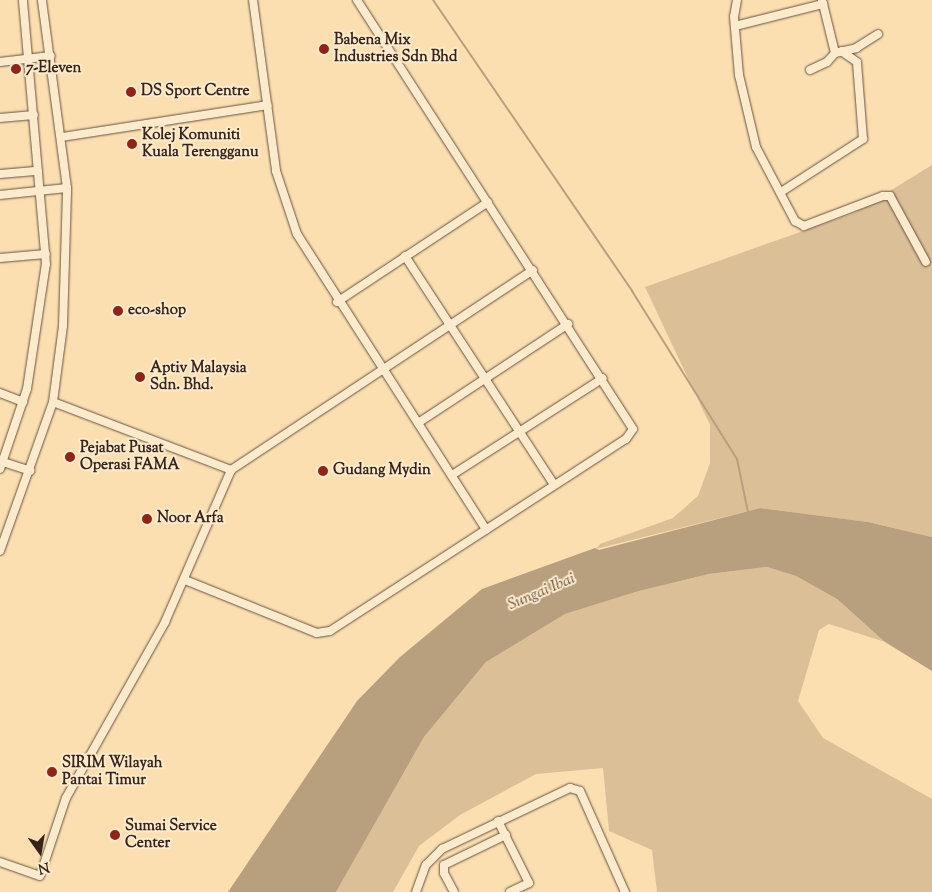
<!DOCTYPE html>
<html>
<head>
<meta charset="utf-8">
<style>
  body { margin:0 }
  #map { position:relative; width:932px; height:892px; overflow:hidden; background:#fbdfb1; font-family:"Sorts Mill Goudy",serif }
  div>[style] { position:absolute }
  .green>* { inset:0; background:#dabf97 }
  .water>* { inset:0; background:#b89f7e }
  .stream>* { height:2px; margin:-1px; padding:0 1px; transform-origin:1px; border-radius:1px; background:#b89f7e }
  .roads { filter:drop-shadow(0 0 1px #685240) drop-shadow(0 0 1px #685240) }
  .minor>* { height:8px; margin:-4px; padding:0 4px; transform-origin:4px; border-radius:4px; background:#fceacc }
  .dots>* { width:14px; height:14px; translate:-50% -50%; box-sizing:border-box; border:2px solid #fceacc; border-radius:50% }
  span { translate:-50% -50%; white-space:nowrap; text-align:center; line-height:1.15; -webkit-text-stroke:4px #fceacc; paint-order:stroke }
  .poi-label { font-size:15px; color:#37231a; font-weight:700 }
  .left { translate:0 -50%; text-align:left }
  .water-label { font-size:16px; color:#644e3d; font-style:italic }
  .north { position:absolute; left:15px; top:827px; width:50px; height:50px; -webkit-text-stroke:4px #fceacc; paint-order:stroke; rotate:167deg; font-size:14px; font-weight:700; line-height:20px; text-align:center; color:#37231a }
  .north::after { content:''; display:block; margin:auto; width:18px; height:22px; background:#37231a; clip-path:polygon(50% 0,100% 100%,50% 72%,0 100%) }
</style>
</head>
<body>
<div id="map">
  <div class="green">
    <i style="clip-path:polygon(932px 165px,932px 537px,868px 522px,760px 508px,596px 549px,600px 544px,673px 518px,698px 496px,710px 463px,710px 425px,645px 287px,854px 213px)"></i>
    <i style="clip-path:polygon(767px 567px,796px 576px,837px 599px,885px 642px,829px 624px,819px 630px,798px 701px,823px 738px,932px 799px,932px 892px,657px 892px,652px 850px,609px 831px,603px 768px,536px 774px,460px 815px,419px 846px,393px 892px,336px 892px,424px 737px,486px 662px,565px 614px,639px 591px,709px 574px)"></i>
  </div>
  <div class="water">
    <i style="clip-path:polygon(760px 508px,868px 522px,932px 537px,932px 671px,885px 642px,837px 599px,796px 576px,767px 567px,709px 574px,639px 591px,565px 614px,486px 662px,424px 737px,336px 892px,228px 892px,357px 701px,400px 657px,482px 589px,595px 548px,599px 550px)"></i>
  </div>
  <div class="stream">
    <i style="left:433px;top:0;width:353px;rotate:55.6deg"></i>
    <i style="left:632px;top:291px;width:198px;rotate:58deg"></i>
    <i style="left:737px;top:459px;width:54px;rotate:78.3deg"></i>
  </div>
  <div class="roads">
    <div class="minor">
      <i style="left:253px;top:0;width:173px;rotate:82.3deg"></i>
      <i style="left:276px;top:171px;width:66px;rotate:71.6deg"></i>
      <i style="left:297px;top:234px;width:351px;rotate:57.4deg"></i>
      <i style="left:737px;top:0;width:17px;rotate:100deg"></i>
      <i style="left:734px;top:17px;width:58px;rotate:85.1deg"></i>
      <i style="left:739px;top:75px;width:74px;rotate:76.7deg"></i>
      <i style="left:756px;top:147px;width:84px;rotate:62.2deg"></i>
      <i style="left:795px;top:221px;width:10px;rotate:29deg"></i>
      <i style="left:804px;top:226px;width:85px;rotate:-20.8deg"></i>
      <i style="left:883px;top:196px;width:7px"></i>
      <i style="left:890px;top:196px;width:75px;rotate:61.4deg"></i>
      <i style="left:823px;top:4px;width:50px;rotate:76.2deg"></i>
      <i style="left:735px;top:26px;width:91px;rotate:-14deg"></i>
      <i style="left:823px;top:4px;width:4px;rotate:-104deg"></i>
      <i style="left:0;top:62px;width:51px;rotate:-6.7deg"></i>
      <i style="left:810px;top:70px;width:19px;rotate:-25deg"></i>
      <i style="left:827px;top:62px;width:12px;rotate:-48deg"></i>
      <i style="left:835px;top:53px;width:22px;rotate:-13deg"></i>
      <i style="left:856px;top:48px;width:26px;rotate:-32deg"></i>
      <i style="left:0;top:118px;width:34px;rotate:-5deg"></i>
      <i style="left:62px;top:137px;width:208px;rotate:-8.8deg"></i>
      <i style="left:0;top:174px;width:38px;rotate:-5deg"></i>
      <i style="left:781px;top:192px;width:98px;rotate:-32.9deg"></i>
      <i style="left:863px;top:139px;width:77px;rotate:-94.5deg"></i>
      <i style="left:857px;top:62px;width:19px;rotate:-145deg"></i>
      <i style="left:0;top:195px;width:67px;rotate:-6deg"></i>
      <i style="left:405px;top:256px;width:273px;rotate:56.9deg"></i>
      <i style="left:0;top:258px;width:46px;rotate:-5deg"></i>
      <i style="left:337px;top:302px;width:181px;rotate:-33.5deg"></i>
      <i style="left:0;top:393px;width:25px;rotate:21deg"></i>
      <i style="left:53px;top:402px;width:191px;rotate:20.9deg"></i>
      <i style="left:231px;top:470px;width:362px;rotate:-33.5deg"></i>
      <i style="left:418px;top:423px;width:180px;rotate:-33.4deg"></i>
      <i style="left:0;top:461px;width:32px;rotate:18deg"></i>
      <i style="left:0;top:469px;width:84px;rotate:-71.4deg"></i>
      <i style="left:27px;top:389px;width:126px;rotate:-81.4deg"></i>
      <i style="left:46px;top:264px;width:265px;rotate:-95deg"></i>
      <i style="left:452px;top:475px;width:179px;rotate:-32.7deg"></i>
      <i style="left:0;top:551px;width:158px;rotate:-70.4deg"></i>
      <i style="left:53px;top:402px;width:77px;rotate:-82.5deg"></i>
      <i style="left:63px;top:326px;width:138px;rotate:-88.3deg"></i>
      <i style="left:67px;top:188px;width:190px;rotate:-97.6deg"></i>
      <i style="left:185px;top:580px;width:142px;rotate:21.9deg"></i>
      <i style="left:317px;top:633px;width:13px;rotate:-9deg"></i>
      <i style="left:330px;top:631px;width:353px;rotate:-33deg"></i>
      <i style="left:626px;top:439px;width:12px;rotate:-55deg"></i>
      <i style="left:633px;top:429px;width:510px;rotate:-122.76deg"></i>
      <i style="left:498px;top:821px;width:69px;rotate:63.4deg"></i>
      <i style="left:529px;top:883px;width:21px;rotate:155deg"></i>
      <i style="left:0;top:862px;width:42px;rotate:19.3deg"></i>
      <i style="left:40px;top:876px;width:82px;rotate:-71.6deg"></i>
      <i style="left:66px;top:798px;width:202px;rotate:-60.6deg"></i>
      <i style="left:165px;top:622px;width:166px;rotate:-66.5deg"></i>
      <i style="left:416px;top:892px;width:29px;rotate:-70deg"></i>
      <i style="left:426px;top:865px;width:23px;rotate:-45deg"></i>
      <i style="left:442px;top:849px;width:142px;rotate:-25.5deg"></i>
      <i style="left:570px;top:788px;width:10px;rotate:17deg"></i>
      <i style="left:580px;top:791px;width:111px;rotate:66deg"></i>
      <i style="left:454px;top:892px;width:21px;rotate:-118deg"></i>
      <i style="left:444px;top:873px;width:8px;rotate:-90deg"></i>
      <i style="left:444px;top:865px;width:69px;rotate:-25.8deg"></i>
    </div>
  </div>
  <div class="dots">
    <i style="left:324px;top:49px;background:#8f2418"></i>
    <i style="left:16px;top:69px;background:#8f2418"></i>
    <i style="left:131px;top:92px;background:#8f2418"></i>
    <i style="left:132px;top:144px;background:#8f2418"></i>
    <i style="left:118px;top:311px;background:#8f2418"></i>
    <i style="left:140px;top:377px;background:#8f2418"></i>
    <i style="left:70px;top:457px;background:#8f2418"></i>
    <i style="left:323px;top:471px;background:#8f2418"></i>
    <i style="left:147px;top:519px;background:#8f2418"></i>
    <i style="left:52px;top:772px;background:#8f2418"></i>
    <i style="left:115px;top:835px;background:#8f2418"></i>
  </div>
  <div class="poi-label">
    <span class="left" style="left:334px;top:49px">Babena Mix<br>Industries Sdn Bhd</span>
    <span class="left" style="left:26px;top:69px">7-Eleven</span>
    <span class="left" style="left:141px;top:92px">DS Sport Centre</span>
    <span class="left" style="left:142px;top:144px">Kolej Komuniti<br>Kuala Terengganu</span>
    <span class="left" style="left:128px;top:311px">eco-shop</span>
    <span class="left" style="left:150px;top:377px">Aptiv Malaysia<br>Sdn. Bhd.</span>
    <span class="left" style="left:80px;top:457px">Pejabat Pusat<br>Operasi FAMA</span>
    <span class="left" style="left:333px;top:471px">Gudang Mydin</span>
    <span class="left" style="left:157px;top:519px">Noor Arfa</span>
    <span class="left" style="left:62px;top:772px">SIRIM Wilayah<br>Pantai Timur</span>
    <span class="left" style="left:125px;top:835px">Sumai Service<br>Center</span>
  </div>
  <div class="water-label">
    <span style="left:542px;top:593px;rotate:-23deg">Sungai Ibai</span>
  </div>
  <div class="north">N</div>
</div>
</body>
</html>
